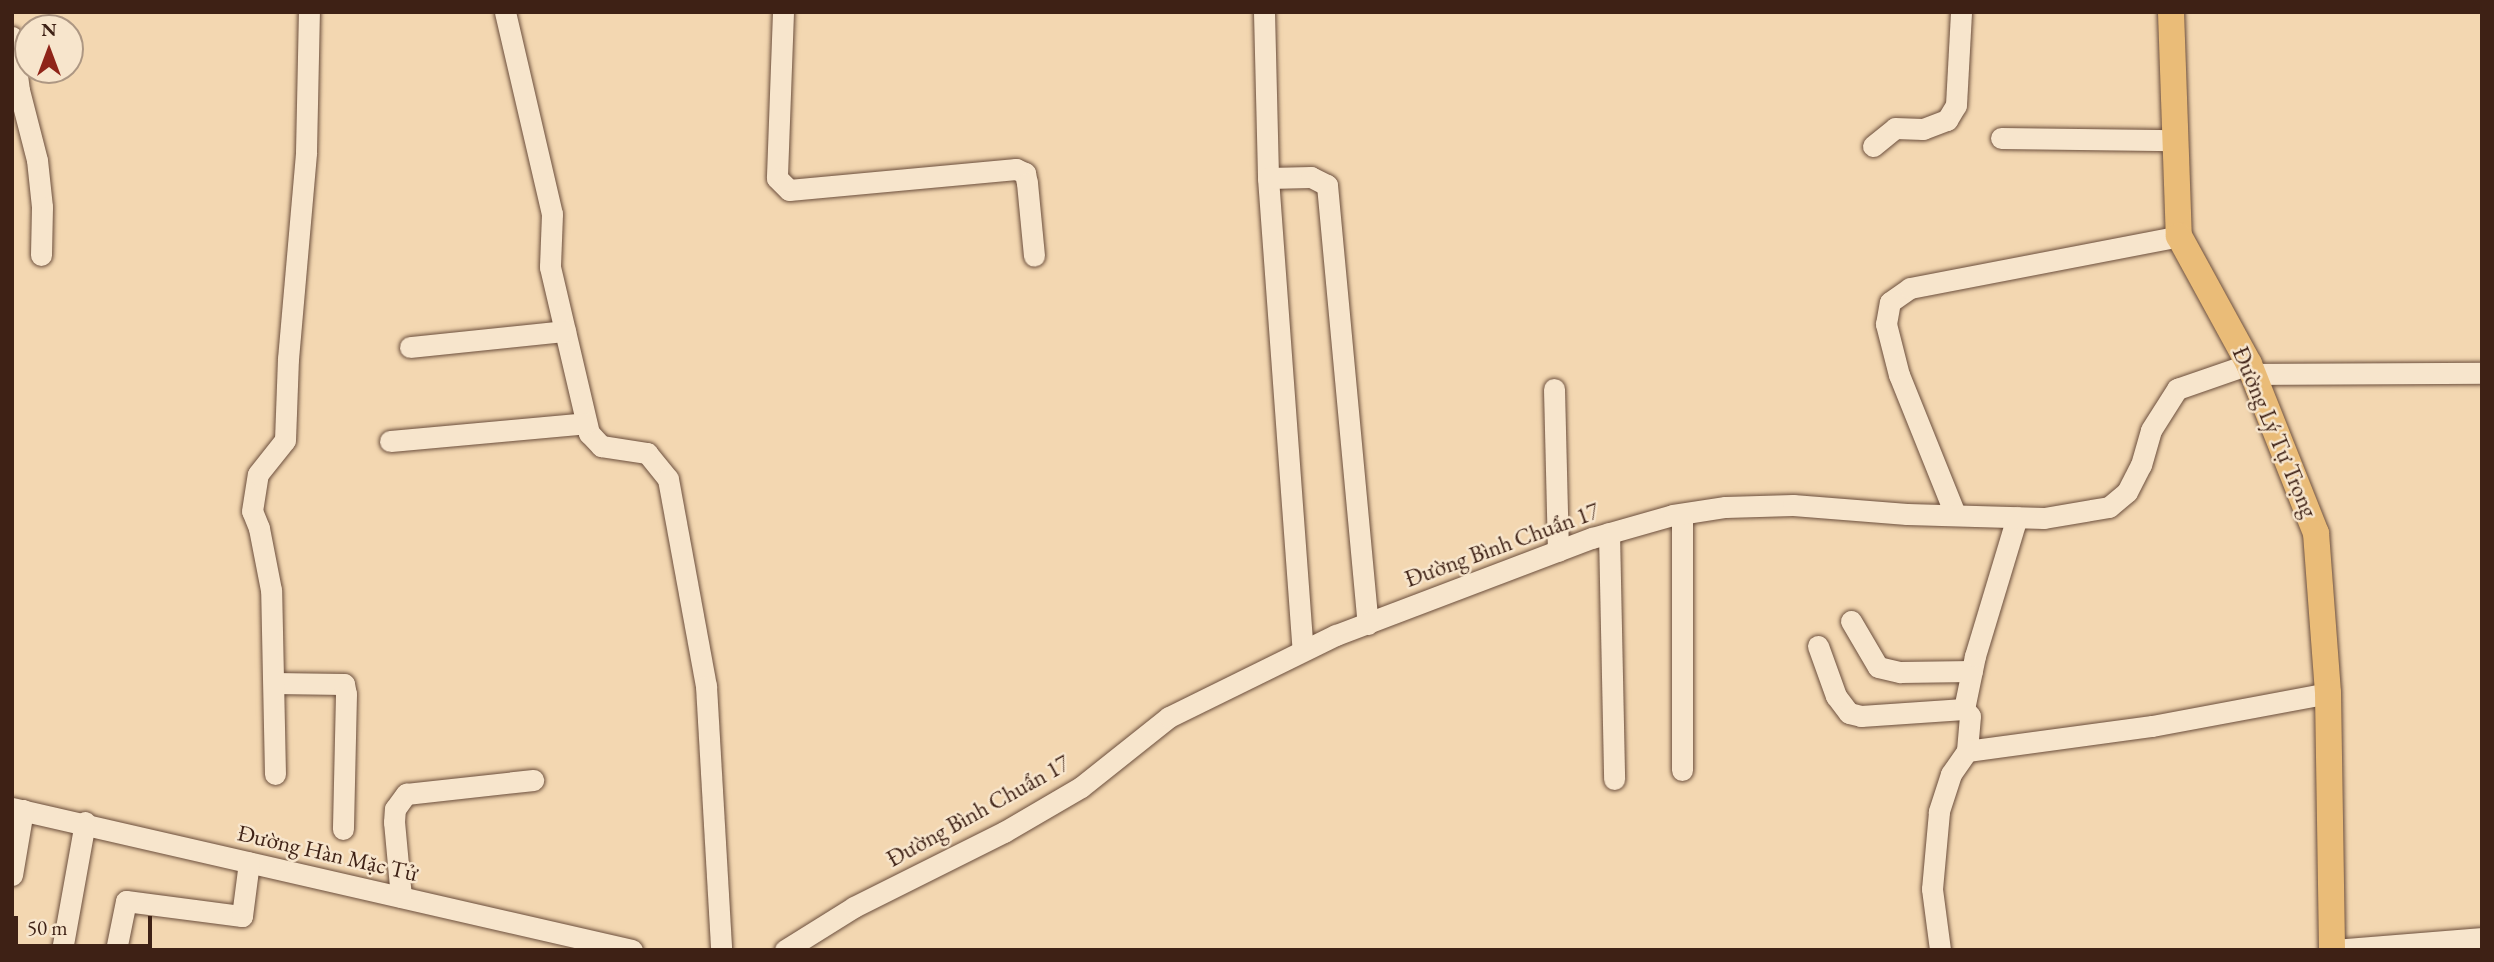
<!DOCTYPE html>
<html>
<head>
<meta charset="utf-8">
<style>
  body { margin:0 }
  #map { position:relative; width:2494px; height:962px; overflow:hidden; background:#f3d7b1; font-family:"EB Garamond",serif }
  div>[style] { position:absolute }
  .roads { filter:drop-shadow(0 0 2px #6b4e3c) drop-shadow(0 0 2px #6b4e3c) }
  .minor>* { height:21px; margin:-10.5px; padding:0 10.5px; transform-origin:10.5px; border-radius:10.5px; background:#f7e5cc }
  .major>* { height:26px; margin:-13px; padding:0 13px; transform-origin:13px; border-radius:13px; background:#eabc78 }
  span { translate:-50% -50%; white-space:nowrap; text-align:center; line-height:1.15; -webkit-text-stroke:5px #f7e5cc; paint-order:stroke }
  .street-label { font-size:23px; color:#3e2115 }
  .frame { position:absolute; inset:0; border:14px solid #3e2115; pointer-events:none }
  .north { position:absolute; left:14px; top:14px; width:70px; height:70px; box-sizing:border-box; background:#f7e5cc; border:2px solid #ad9783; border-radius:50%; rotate:0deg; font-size:19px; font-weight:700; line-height:28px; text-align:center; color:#3e2115 }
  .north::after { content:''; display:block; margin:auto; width:24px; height:32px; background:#8f2418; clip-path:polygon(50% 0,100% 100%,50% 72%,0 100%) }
  .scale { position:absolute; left:14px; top:916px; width:138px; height:32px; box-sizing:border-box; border:4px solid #3e2115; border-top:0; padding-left:9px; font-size:21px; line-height:24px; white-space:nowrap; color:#3e2115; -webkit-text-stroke:5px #f7e5cc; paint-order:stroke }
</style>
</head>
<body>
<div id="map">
  <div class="roads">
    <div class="minor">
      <i style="left:505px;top:12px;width:207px;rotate:76.9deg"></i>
      <i style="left:552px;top:214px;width:53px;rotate:92.2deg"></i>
      <i style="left:550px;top:267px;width:171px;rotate:76.8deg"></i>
      <i style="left:589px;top:433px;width:18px;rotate:47deg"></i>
      <i style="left:601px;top:446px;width:47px;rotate:8.7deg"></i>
      <i style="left:647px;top:453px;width:33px;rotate:51deg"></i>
      <i style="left:668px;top:479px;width:210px;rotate:79.6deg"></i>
      <i style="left:706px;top:686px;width:264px;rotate:86.7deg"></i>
      <i style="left:783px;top:12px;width:166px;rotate:92.1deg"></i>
      <i style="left:777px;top:178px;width:17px;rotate:45deg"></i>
      <i style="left:789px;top:190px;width:228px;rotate:-5.3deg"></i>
      <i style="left:1016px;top:169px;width:10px;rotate:24deg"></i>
      <i style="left:1025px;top:173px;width:10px;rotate:79deg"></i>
      <i style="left:1027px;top:183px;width:73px;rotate:84.5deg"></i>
      <i style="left:1264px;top:12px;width:166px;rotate:88.6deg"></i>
      <i style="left:1268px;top:178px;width:472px;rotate:85.8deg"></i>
      <i style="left:12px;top:37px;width:53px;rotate:82.5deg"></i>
      <i style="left:19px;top:90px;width:72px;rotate:75.6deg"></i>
      <i style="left:37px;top:160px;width:47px;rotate:83.9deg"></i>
      <i style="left:42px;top:207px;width:48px;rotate:91.2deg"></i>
      <i style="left:2001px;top:138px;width:175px;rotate:0.7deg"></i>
      <i style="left:1873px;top:146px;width:28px;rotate:-39deg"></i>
      <i style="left:1895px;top:128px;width:28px;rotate:2deg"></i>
      <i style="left:1923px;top:129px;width:26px;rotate:-21deg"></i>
      <i style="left:1947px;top:120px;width:17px;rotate:-59deg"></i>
      <i style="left:1956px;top:105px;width:93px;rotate:-86.9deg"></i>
      <i style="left:1268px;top:178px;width:43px;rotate:-1.3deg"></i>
      <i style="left:1311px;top:177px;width:18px;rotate:27deg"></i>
      <i style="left:1327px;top:185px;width:441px;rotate:84.7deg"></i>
      <i style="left:410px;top:347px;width:156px;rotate:-5.9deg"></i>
      <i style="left:2253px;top:374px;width:229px;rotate:-0.3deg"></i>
      <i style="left:1554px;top:389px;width:162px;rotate:88.6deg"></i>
      <i style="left:390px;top:441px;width:197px;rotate:-5.2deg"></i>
      <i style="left:1682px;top:514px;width:256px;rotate:90deg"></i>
      <i style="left:1955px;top:514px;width:150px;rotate:-111.9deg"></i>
      <i style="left:1899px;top:375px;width:53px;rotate:-104.3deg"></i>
      <i style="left:1886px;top:324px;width:22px;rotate:-80deg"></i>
      <i style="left:1890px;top:302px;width:24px;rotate:-35deg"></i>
      <i style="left:1910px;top:288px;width:274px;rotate:-10.9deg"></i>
      <i style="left:1609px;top:533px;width:246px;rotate:88.8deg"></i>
      <i style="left:1851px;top:621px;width:53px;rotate:59.6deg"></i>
      <i style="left:1878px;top:667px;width:23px;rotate:13deg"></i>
      <i style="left:1900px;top:672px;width:72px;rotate:-0.8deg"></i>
      <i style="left:1818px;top:646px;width:53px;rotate:70.2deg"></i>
      <i style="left:1836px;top:696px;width:21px;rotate:53deg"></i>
      <i style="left:1849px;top:713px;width:12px;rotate:14deg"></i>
      <i style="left:1861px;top:716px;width:103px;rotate:-3.9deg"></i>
      <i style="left:1964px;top:709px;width:9px;rotate:49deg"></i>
      <i style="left:1970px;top:716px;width:35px;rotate:95deg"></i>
      <i style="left:1967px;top:751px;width:28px;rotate:125deg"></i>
      <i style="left:1951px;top:774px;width:40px;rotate:108deg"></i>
      <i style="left:1939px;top:812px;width:77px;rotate:95.2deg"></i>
      <i style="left:1932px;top:889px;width:62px;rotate:82.5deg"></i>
      <i style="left:274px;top:683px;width:70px;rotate:0.8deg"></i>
      <i style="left:344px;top:684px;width:10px;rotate:79deg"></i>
      <i style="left:346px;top:694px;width:135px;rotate:91.3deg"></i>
      <i style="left:1964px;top:709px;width:54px;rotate:-78.3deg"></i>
      <i style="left:1975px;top:656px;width:145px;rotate:-73.2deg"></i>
      <i style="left:1967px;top:751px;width:187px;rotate:-7.7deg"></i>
      <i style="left:2152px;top:726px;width:179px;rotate:-10.6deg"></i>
      <i style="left:275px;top:774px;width:184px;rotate:-91.2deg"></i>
      <i style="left:271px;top:590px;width:63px;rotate:-101deg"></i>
      <i style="left:259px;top:528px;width:18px;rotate:-112deg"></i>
      <i style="left:252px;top:511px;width:37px;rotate:-81deg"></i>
      <i style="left:258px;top:474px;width:43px;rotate:-51.5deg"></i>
      <i style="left:285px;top:440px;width:81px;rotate:-87.9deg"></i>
      <i style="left:288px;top:359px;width:208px;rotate:-85deg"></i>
      <i style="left:306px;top:152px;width:140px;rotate:-88.8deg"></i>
      <i style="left:12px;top:808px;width:636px;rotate:12.9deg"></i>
      <i style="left:12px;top:875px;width:66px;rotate:-80.4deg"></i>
      <i style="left:401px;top:897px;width:75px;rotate:-95.3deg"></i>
      <i style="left:394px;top:822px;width:13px;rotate:-86deg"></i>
      <i style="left:395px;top:809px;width:19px;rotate:-54deg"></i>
      <i style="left:406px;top:794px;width:128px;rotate:-6.3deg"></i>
      <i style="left:62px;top:950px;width:130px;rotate:-79.8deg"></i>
      <i style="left:116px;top:950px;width:50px;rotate:-78.5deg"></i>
      <i style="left:126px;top:901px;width:117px;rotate:7.4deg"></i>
      <i style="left:242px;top:916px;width:54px;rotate:-82.6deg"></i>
      <i style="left:785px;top:950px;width:81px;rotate:-31.9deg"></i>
      <i style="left:854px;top:907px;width:168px;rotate:-26.6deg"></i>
      <i style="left:1004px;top:832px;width:89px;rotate:-30.3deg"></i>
      <i style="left:1081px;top:787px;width:112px;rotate:-38.5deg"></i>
      <i style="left:1169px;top:717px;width:186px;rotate:-26.2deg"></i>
      <i style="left:1336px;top:635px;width:274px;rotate:-20.8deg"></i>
      <i style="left:1592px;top:538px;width:84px;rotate:-15.9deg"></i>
      <i style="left:1673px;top:515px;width:53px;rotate:-8.7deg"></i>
      <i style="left:1725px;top:507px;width:68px;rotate:-1.7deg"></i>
      <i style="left:1793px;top:505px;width:114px;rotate:4.5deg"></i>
      <i style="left:1907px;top:514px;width:137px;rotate:1.7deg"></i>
      <i style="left:2044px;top:518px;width:66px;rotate:-9.6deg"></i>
      <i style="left:2109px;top:507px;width:23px;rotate:-40deg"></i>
      <i style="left:2127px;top:492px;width:30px;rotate:-63deg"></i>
      <i style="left:2141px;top:465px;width:36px;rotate:-74deg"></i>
      <i style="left:2151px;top:430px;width:49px;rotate:-57.6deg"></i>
      <i style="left:2177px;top:389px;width:76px;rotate:-19.1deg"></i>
      <i style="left:2332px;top:950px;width:150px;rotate:-4.6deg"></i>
    </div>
    <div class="major">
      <i style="left:2171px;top:12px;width:224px;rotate:88deg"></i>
      <i style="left:2179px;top:236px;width:146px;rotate:61.3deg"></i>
      <i style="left:2249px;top:364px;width:182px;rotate:68.4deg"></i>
      <i style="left:2316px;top:533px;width:160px;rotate:85.7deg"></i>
      <i style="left:2328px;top:693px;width:257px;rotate:89.1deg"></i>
    </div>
  </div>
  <div class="street-label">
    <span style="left:2275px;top:432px;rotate:67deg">Đường Lý Tự Trọng</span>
    <span style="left:1502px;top:545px;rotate:-20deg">Đường Bình Chuẩn 17</span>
    <span style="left:978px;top:811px;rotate:-29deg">Đường Bình Chuẩn 17</span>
    <span style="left:328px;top:853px;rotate:13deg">Đường Hàn Mặc Tử</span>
  </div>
  <div class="frame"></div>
  <div class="north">N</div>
  <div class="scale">50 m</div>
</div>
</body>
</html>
